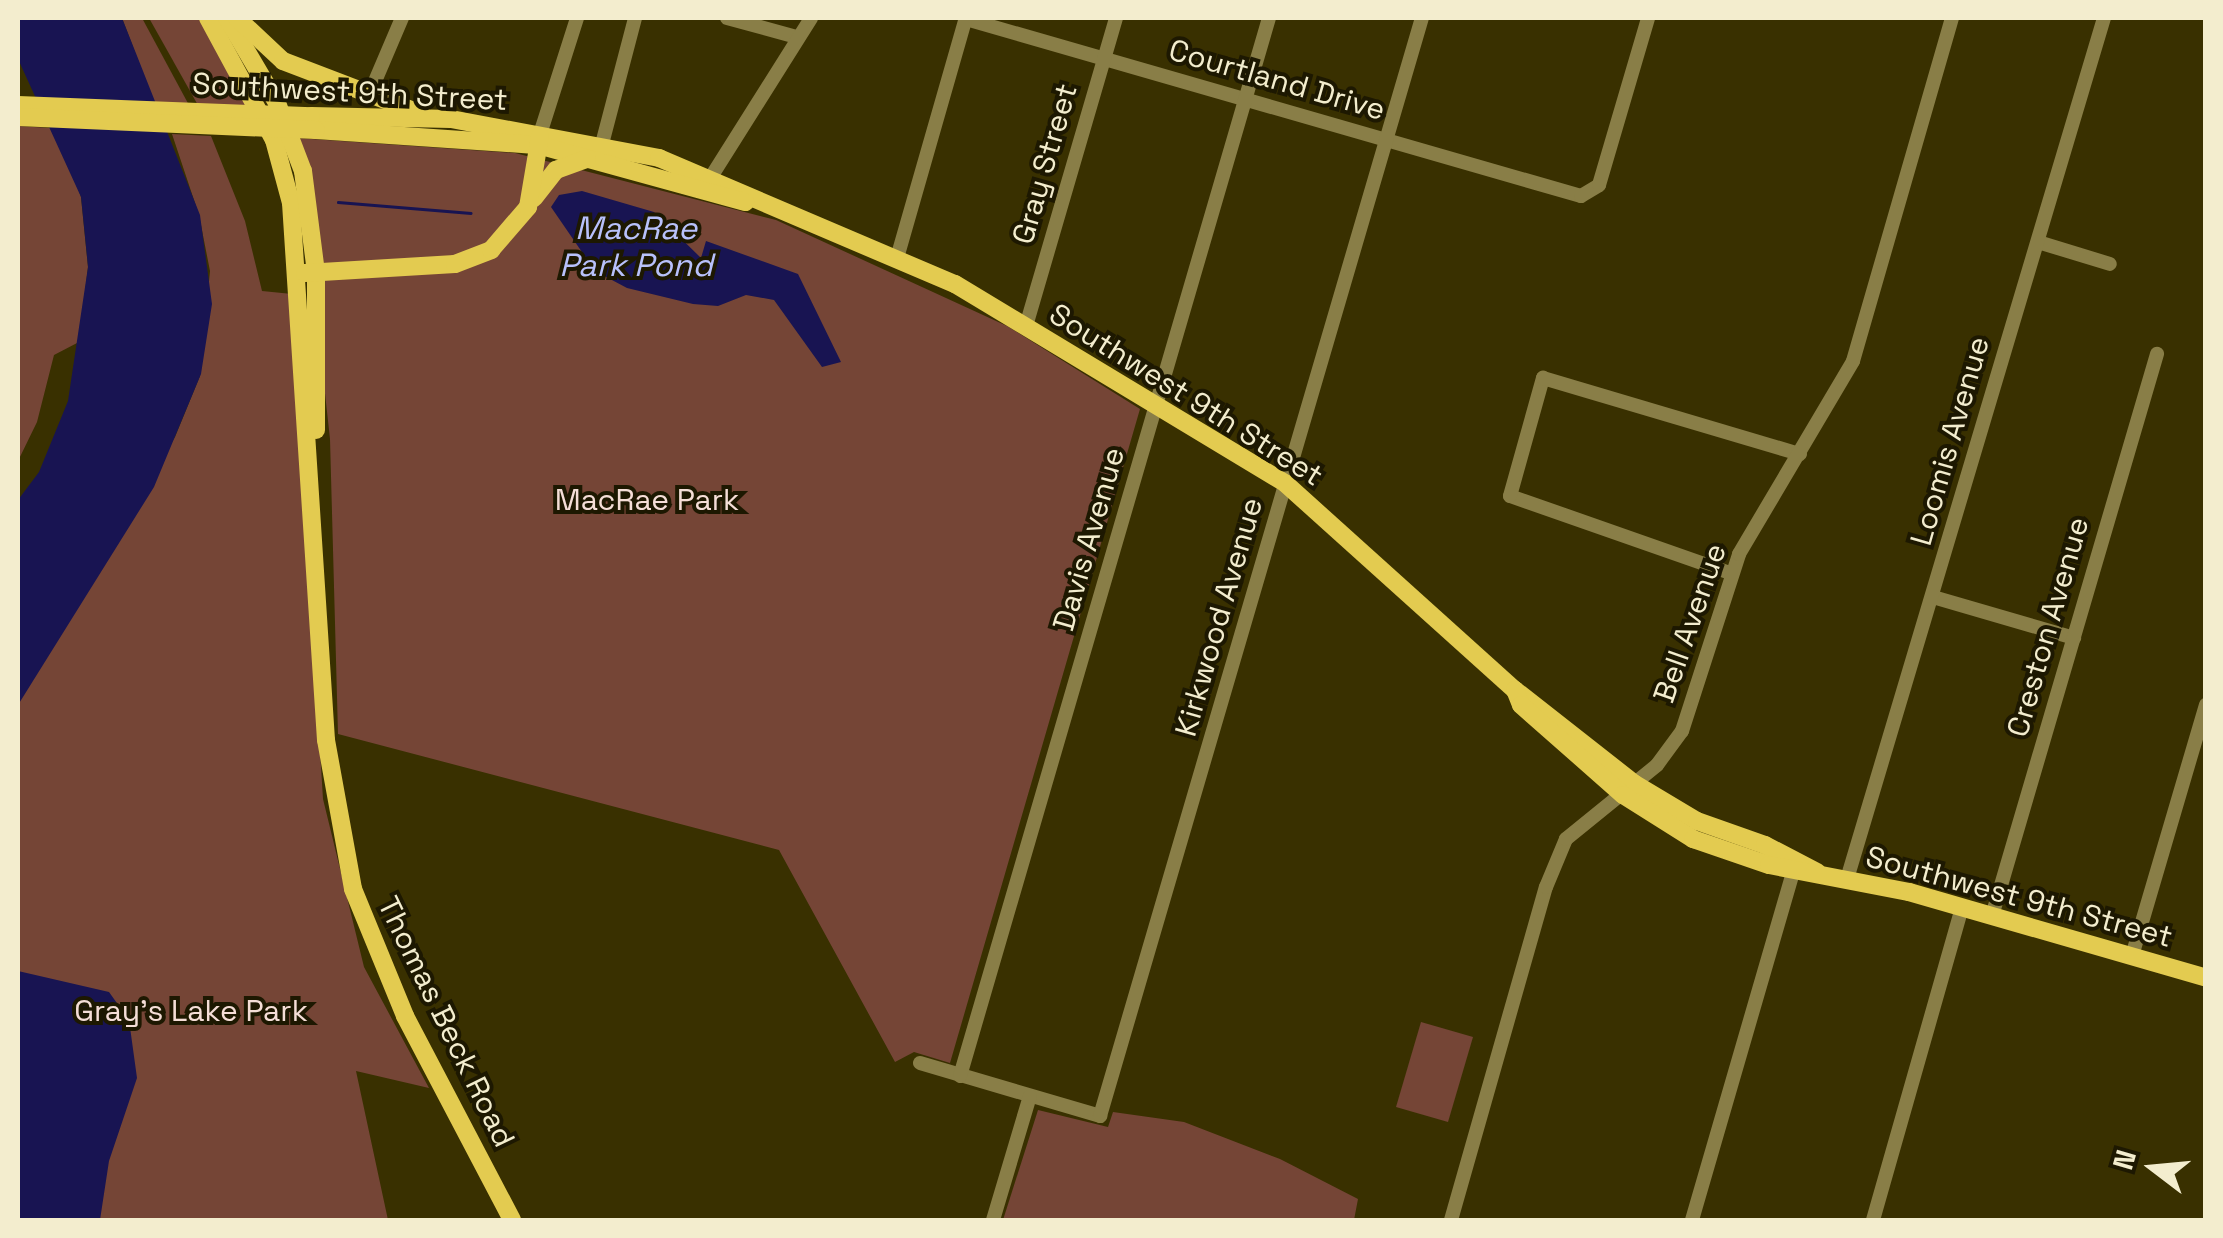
<!DOCTYPE html>
<html>
<head>
<meta charset="utf-8">
<style>
  body { margin:0 }
  #map { position:relative; width:2223px; height:1238px; overflow:hidden; background:#393000; font-family:"Space Grotesk",sans-serif }
  div>[style] { position:absolute }
  .green>* { inset:0; background:#754536 }
  .water>* { inset:0; background:#181452 }
  .stream>* { height:2.5px; margin:-1.25px; padding:0 1.25px; transform-origin:1.25px; border-radius:1.25px; background:#181452 }
  .minor>* { height:14px; margin:-7px; padding:0 7px; transform-origin:7px; border-radius:7px; background:#897e47 }
  .major>* { height:18px; margin:-9px; padding:0 9px; transform-origin:9px; border-radius:9px; background:#e3cb50 }
  .major-bridge>* { height:18px; margin:-9px; padding:0 9px; transform-origin:9px; border-radius:9px; background:#e3cb50 }
  span { translate:-50% -50%; white-space:nowrap; text-align:center; line-height:1.15; -webkit-text-stroke:8px #1d1801; paint-order:stroke }
  .street-label { font-size:30px; color:#f3edce }
  .park-label { font-size:30px; color:#f5ded7 }
  .water-label { font-size:32px; color:#b8c1fb; font-style:italic }
  .frame { position:absolute; inset:0; border:20px solid #f3edce; pointer-events:none }
  .north { position:absolute; left:2103px; top:1118px; width:100px; height:100px; -webkit-text-stroke:8px #1d1801; paint-order:stroke; rotate:286deg; font-size:28px; font-weight:700; line-height:40px; text-align:center; color:#f3edce }
  .north::after { content:''; display:block; margin:auto; width:35px; height:45px; background:#f3edce; clip-path:polygon(50% 0,100% 100%,50% 72%,0 100%) }
</style>
</head>
<body>
<div id="map">
  <div class="green">
    <i style="clip-path:polygon(122px 18px,142px 18px,190px 107px,155px 105px)"></i>
    <i style="clip-path:polygon(149px 18px,200px 18px,251px 109px,199px 107px)"></i>
    <i style="clip-path:polygon(18px 126px,50px 128px,70px 166px,81px 197px,88px 267px,79px 342px,54px 355px,37px 422px,18px 461px)"></i>
    <i style="clip-path:polygon(172px 134px,211px 136px,245px 221px,262px 291px,292px 294px,323px 799px,364px 967px,429px 1088px,356px 1071px,388px 1220px,18px 1220px,18px 698px,175px 437px,200px 376px,210px 271px,199px 215px)"></i>
    <i style="clip-path:polygon(297px 138px,515px 153px,776px 220px,1007px 326px,1140px 409px,950px 1063px,914px 1052px,895px 1062px,779px 850px,338px 734px,330px 439px)"></i>
    <i style="clip-path:polygon(1421px 1022px,1473px 1037px,1448px 1122px,1396px 1107px)"></i>
    <i style="clip-path:polygon(1038px 1110px,1108px 1127px,1113px 1112px,1184px 1122px,1280px 1159px,1358px 1199px,1354px 1220px,1003px 1220px)"></i>
  </div>
  <div class="water">
    <i style="clip-path:polygon(18px 18px,122px 18px,200px 215px,212px 304px,201px 374px,154px 487px,18px 705px,18px 500px,39px 472px,68px 401px,88px 267px,81px 197px,18px 59px)"></i>
    <i style="clip-path:polygon(582px 191px,654px 212px,701px 258px,706px 241px,798px 274px,841px 362px,822px 367px,774px 300px,746px 295px,718px 306px,693px 304px,627px 288px,595px 271px,551px 207px,559px 195px)"></i>
    <i style="clip-path:polygon(18px 971px,109px 992px,129px 1020px,137px 1078px,109px 1161px,100px 1220px,18px 1220px)"></i>
  </div>
  <div class="stream">
    <i style="left:338px;top:202px;width:133px;rotate:4.7deg"></i>
  </div>
  <div class="minor">
    <i style="left:727px;top:18px;width:73px;rotate:15.2deg"></i>
    <i style="left:966px;top:19px;width:640px;rotate:16.06deg"></i>
    <i style="left:1581px;top:196px;width:21px;rotate:-31deg"></i>
    <i style="left:1599px;top:185px;width:174px;rotate:-73.6deg"></i>
    <i style="left:370px;top:93px;width:82px;rotate:-66.9deg"></i>
    <i style="left:541px;top:131px;width:119px;rotate:-72.3deg"></i>
    <i style="left:602px;top:144px;width:130px;rotate:-75.3deg"></i>
    <i style="left:711px;top:177px;width:188px;rotate:-57.8deg"></i>
    <i style="left:2038px;top:242px;width:75px;rotate:17deg"></i>
    <i style="left:897px;top:258px;width:250px;rotate:-74deg"></i>
    <i style="left:1026px;top:326px;width:321px;rotate:-73.7deg"></i>
    <i style="left:1730px;top:573px;width:233px;rotate:-160.7deg"></i>
    <i style="left:1510px;top:496px;width:123px;rotate:-74.4deg"></i>
    <i style="left:1543px;top:378px;width:268px;rotate:16.5deg"></i>
    <i style="left:1933px;top:597px;width:147px;rotate:16.2deg"></i>
    <i style="left:1847px;top:879px;width:899px;rotate:-73.38deg"></i>
    <i style="left:1992px;top:916px;width:586px;rotate:-73.64deg"></i>
    <i style="left:2132px;top:956px;width:262px;rotate:-73.6deg"></i>
    <i style="left:920px;top:1063px;width:188px;rotate:16.4deg"></i>
    <i style="left:1100px;top:1116px;width:1144px;rotate:-73.66deg"></i>
    <i style="left:960px;top:1076px;width:1102px;rotate:-73.72deg"></i>
    <i style="left:993px;top:1220px;width:129px;rotate:-73.4deg"></i>
    <i style="left:1451px;top:1220px;width:346px;rotate:-74.1deg"></i>
    <i style="left:1546px;top:887px;width:52px;rotate:-67.4deg"></i>
    <i style="left:1566px;top:839px;width:117px;rotate:-39.1deg"></i>
    <i style="left:1657px;top:765px;width:42px;rotate:-53.7deg"></i>
    <i style="left:1682px;top:731px;width:186px;rotate:-72.1deg"></i>
    <i style="left:1739px;top:554px;width:224px;rotate:-59.4deg"></i>
    <i style="left:1853px;top:361px;width:357px;rotate:-73.9deg"></i>
    <i style="left:1692px;top:1220px;width:374px;rotate:-73.8deg"></i>
    <i style="left:1873px;top:1220px;width:325px;rotate:-74.1deg"></i>
  </div>
  <div class="major">
    <i style="left:208px;top:18px;width:139px;rotate:61.6deg"></i>
    <i style="left:274px;top:140px;width:65px;rotate:74.9deg"></i>
    <i style="left:291px;top:203px;width:538px;rotate:86.27deg"></i>
    <i style="left:326px;top:740px;width:151px;rotate:79.7deg"></i>
    <i style="left:353px;top:889px;width:137px;rotate:67.7deg"></i>
    <i style="left:405px;top:1016px;width:230px;rotate:62.3deg"></i>
    <i style="left:227px;top:18px;width:99px;rotate:59.5deg"></i>
    <i style="left:277px;top:103px;width:73px;rotate:69.1deg"></i>
    <i style="left:303px;top:171px;width:102px;rotate:82.7deg"></i>
    <i style="left:316px;top:272px;width:158px;rotate:90deg"></i>
    <i style="left:237px;top:18px;width:63px;rotate:43.1deg"></i>
    <i style="left:283px;top:61px;width:149px;rotate:20.9deg"></i>
    <i style="left:311px;top:116px;width:140px;rotate:1.2deg"></i>
    <i style="left:451px;top:119px;width:212px;rotate:10.6deg"></i>
    <i style="left:659px;top:158px;width:322px;rotate:23.1deg"></i>
    <i style="left:955px;top:284px;width:387px;rotate:31.1deg"></i>
    <i style="left:1286px;top:484px;width:308px;rotate:42deg"></i>
    <i style="left:1515px;top:690px;width:152px;rotate:38.1deg"></i>
    <i style="left:1635px;top:784px;width:72px;rotate:30.8deg"></i>
    <i style="left:1697px;top:821px;width:72px;rotate:19.4deg"></i>
    <i style="left:1765px;top:845px;width:59px;rotate:27.4deg"></i>
    <i style="left:316px;top:130px;width:223px;rotate:3.9deg"></i>
    <i style="left:538px;top:145px;width:215px;rotate:15.4deg"></i>
    <i style="left:534px;top:198px;width:36px;rotate:-52deg"></i>
    <i style="left:556px;top:170px;width:33px;rotate:-20deg"></i>
    <i style="left:305px;top:273px;width:150px;rotate:-3.4deg"></i>
    <i style="left:455px;top:264px;width:39px;rotate:-21deg"></i>
    <i style="left:491px;top:250px;width:57px;rotate:-49.3deg"></i>
    <i style="left:528px;top:207px;width:72px;rotate:-80.4deg"></i>
    <i style="left:1515px;top:690px;width:16px;rotate:68deg"></i>
    <i style="left:1521px;top:705px;width:136px;rotate:41.4deg"></i>
    <i style="left:1623px;top:795px;width:83px;rotate:32.2deg"></i>
    <i style="left:1693px;top:839px;width:80px;rotate:18.9deg"></i>
    <i style="left:1769px;top:865px;width:143px;rotate:10.9deg"></i>
    <i style="left:1909px;top:892px;width:309px;rotate:16.1deg"></i>
  </div>
  <div class="major-bridge">
    <i style="left:18px;top:105px;width:293px;rotate:2.2deg"></i>
    <i style="left:18px;top:117px;width:298px;rotate:2.5deg"></i>
  </div>
  <div class="street-label">
    <span style="left:1277px;top:80px;rotate:16deg">Courtland Drive</span>
    <span style="left:350px;top:92px;rotate:3deg">Southwest 9th Street</span>
    <span style="left:1045px;top:164px;rotate:-74deg">Gray Street</span>
    <span style="left:1186px;top:395px;rotate:32deg">Southwest 9th Street</span>
    <span style="left:1950px;top:441px;rotate:-74deg">Loomis Avenue</span>
    <span style="left:1089px;top:539px;rotate:-74deg">Davis Avenue</span>
    <span style="left:1219px;top:617px;rotate:-74deg">Kirkwood Avenue</span>
    <span style="left:1690px;top:623px;rotate:-71deg">Bell Avenue</span>
    <span style="left:2048px;top:627px;rotate:-74deg">Creston Avenue</span>
    <span style="left:2019px;top:897px;rotate:15deg">Southwest 9th Street</span>
    <span style="left:446px;top:1022px;rotate:64deg">Thomas Beck Road</span>
  </div>
  <div class="park-label">
    <span style="left:647px;top:500px">MacRae Park</span>
    <span style="left:191px;top:1011px">Gray's Lake Park</span>
  </div>
  <div class="water-label">
    <span style="left:636px;top:247px">MacRae<br>Park Pond</span>
  </div>
  <div class="frame"></div>
  <div class="north">N</div>
</div>
</body>
</html>
